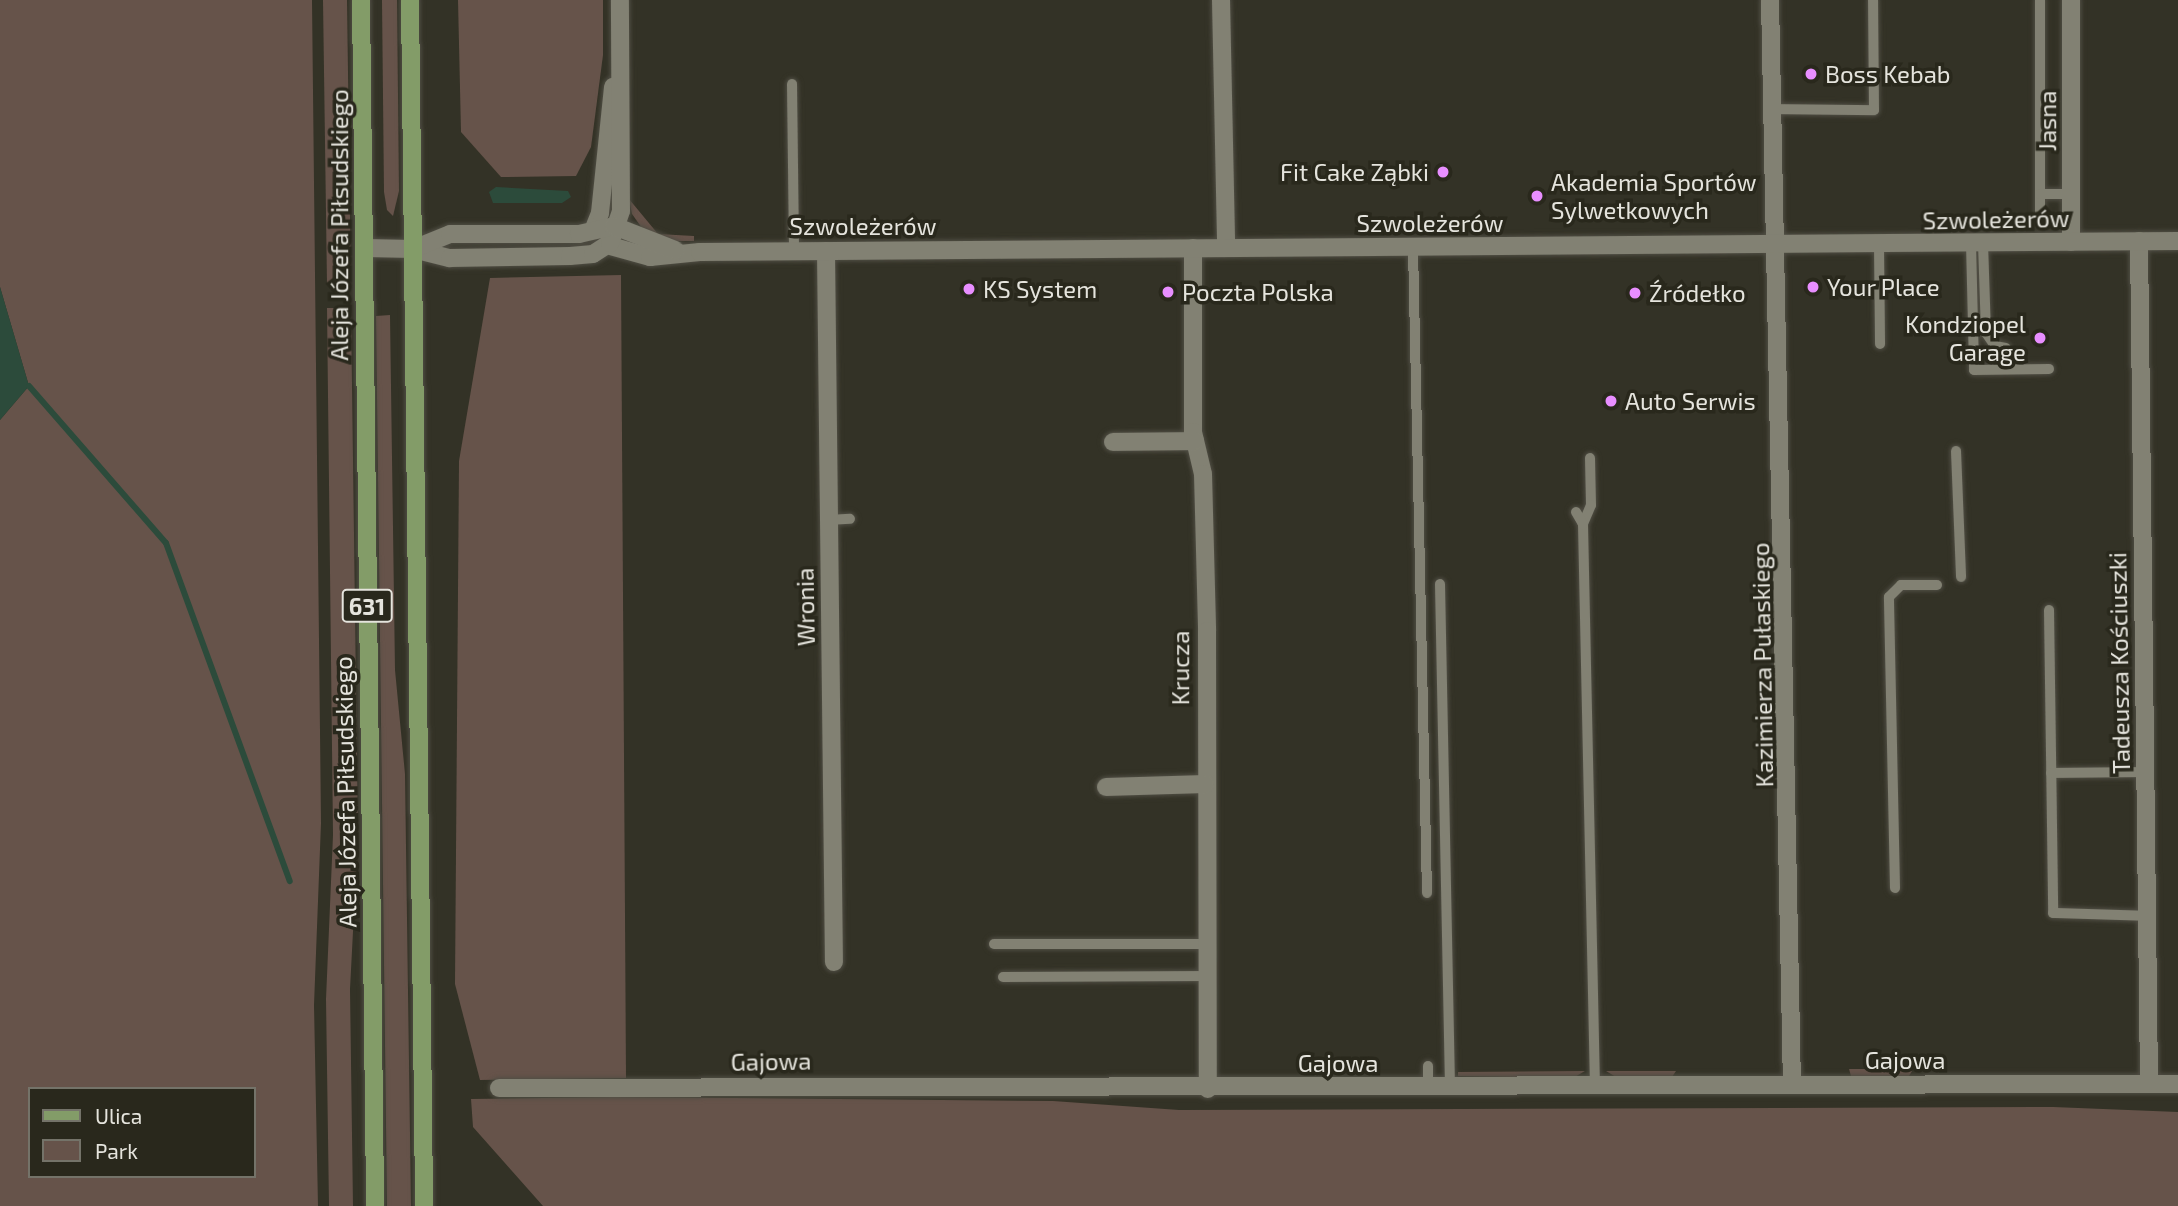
<!DOCTYPE html>
<html>
<head>
<meta charset="utf-8">
<style>
  body { margin:0 }
  #map { position:relative; width:2178px; height:1206px; overflow:hidden; background:#333226; font-family:"Exo 2",sans-serif }
  div>[style] { position:absolute }
  .green>* { inset:0; background:#66534a }
  .water>* { inset:0; background:#2c4b3b }
  .stream>* { height:6px; margin:-3px; padding:0 3px; transform-origin:3px; border-radius:3px; background:#2c4b3b }
  .roads { filter:drop-shadow(0 0 2px #504e44) drop-shadow(0 0 2px #504e44) }
  .service>* { height:10px; margin:-5px; padding:0 5px; transform-origin:5px; border-radius:5px; background:#828173 }
  .minor>* { height:18px; margin:-9px; padding:0 9px; transform-origin:9px; border-radius:9px; background:#828173 }
  .tertiary>* { height:18px; margin:-9px; padding:0 9px; transform-origin:9px; border-radius:9px; background:#828173 }
  .primary>* { height:18px; margin:-9px; padding:0 9px; transform-origin:9px; border-radius:9px; background:#839c68 }
  .dots>* { width:19px; height:19px; translate:-50% -50%; box-sizing:border-box; border:4px solid #29281c; border-radius:50% }
  span { translate:-50% -50%; white-space:nowrap; text-align:center; line-height:1.15; -webkit-text-stroke:7px #29281c; paint-order:stroke }
  .shield-label span { padding:2px 5px; background:#29281c; border:2px solid; border-radius:5px; -webkit-text-stroke-width:0 }
  .shield-label { font-size:23px; color:#e5e4dd; font-weight:700 }
  .poi-label { font-size:24px; color:#e5e4dd }
  .left { translate:0 -50%; text-align:left }
  .right { translate:-100% -50%; text-align:right }
  .street-label { font-size:24px; color:#e5e4dd }
  .legend { position:absolute; left:28px; top:1087px; width:228px; height:91px; box-sizing:border-box; background:#29281c; border:2px solid #747369; margin:0; padding:9px 12px; list-style:none; font-size:21px; color:#e5e4dd }
  .legend li { display:flex; align-items:center; gap:14px; height:35px }
  .legend b { width:35px; border:2px solid #747369 }
</style>
</head>
<body>
<div id="map">
  <div class="green">
    <i style="clip-path:polygon(evenodd,0 0,312px 0,321px 823px,314px 1005px,318px 1206px,0 1206px,0 420px,29px 386px,0 287px,0 0,30px 1089px,254px 1089px,254px 1176px,30px 1176px,30px 1089px)"></i>
    <i style="clip-path:polygon(323px 0,347px 0,351px 289px,327px 284px)"></i>
    <i style="clip-path:polygon(382px 0,397px 0,399px 191px,393px 216px,387px 210px,384px 192px)"></i>
    <i style="clip-path:polygon(458px 0,603px 0,603px 55px,591px 147px,576px 176px,501px 177px,461px 132px)"></i>
    <i style="clip-path:polygon(629px 199px,658px 234px,694px 236px,694px 241px,672px 241px,644px 231px,632px 214px)"></i>
    <i style="clip-path:polygon(621px 275px,626px 1078px,480px 1080px,455px 984px,459px 461px,490px 278px)"></i>
    <i style="clip-path:polygon(327px 308px,351px 308px,358px 836px,350px 989px,353px 1206px,329px 1206px,326px 999px,333px 835px)"></i>
    <i style="clip-path:polygon(390px 315px,395px 670px,405px 774px,411px 1206px,387px 1206px,376px 316px)"></i>
    <i style="clip-path:polygon(1849px 1069px,1897px 1069px,1912px 1071px,1909px 1076px,1851px 1076px)"></i>
    <i style="clip-path:polygon(1585px 1071px,1573px 1078px,1458px 1076px,1458px 1072px)"></i>
    <i style="clip-path:polygon(1606px 1071px,1676px 1071px,1672px 1077px,1616px 1077px)"></i>
    <i style="clip-path:polygon(613px 1097px,1053px 1101px,1179px 1110px,2053px 1107px,2178px 1112px,2178px 1206px,543px 1206px,473px 1127px,471px 1099px)"></i>
  </div>
  <div class="water">
    <i style="clip-path:polygon(496px 187px,568px 191px,571px 197px,562px 203px,493px 203px,489px 192px)"></i>
    <i style="clip-path:polygon(0 287px,29px 386px,0 420px)"></i>
  </div>
  <div class="stream">
    <i style="left:29px;top:386px;width:208px;rotate:48.9deg"></i>
    <i style="left:166px;top:543px;width:360px;rotate:69.9deg"></i>
  </div>
  <div class="roads">
    <div class="service">
      <i style="left:2040px;top:0;width:222px;rotate:90deg"></i>
      <i style="left:792px;top:84px;width:167px;rotate:89.3deg"></i>
      <i style="left:1771px;top:109px;width:103px;rotate:0.6deg"></i>
      <i style="left:1874px;top:110px;width:110px;rotate:-90.5deg"></i>
      <i style="left:2040px;top:194px;width:31px"></i>
      <i style="left:1971px;top:243px;width:127px;rotate:88.6deg"></i>
      <i style="left:1974px;top:370px;width:75px;rotate:-0.8deg"></i>
      <i style="left:1983px;top:243px;width:90px;rotate:88.1deg"></i>
      <i style="left:1986px;top:333px;width:16px;rotate:55deg"></i>
      <i style="left:1995px;top:346px;width:11px;rotate:10deg"></i>
      <i style="left:1879px;top:245px;width:99px;rotate:89.4deg"></i>
      <i style="left:1413px;top:247px;width:646px;rotate:88.76deg"></i>
      <i style="left:1956px;top:451px;width:126px;rotate:87.7deg"></i>
      <i style="left:1590px;top:458px;width:47px;rotate:88.8deg"></i>
      <i style="left:1591px;top:505px;width:21px;rotate:113deg"></i>
      <i style="left:1583px;top:524px;width:562px;rotate:88.78deg"></i>
      <i style="left:1576px;top:512px;width:14px;rotate:60deg"></i>
      <i style="left:828px;top:520px;width:22px;rotate:-3deg"></i>
      <i style="left:1440px;top:584px;width:503px;rotate:88.86deg"></i>
      <i style="left:2049px;top:610px;width:303px;rotate:89.2deg"></i>
      <i style="left:2053px;top:913px;width:94px;rotate:1.8deg"></i>
      <i style="left:2051px;top:773px;width:94px;rotate:-0.6deg"></i>
      <i style="left:1895px;top:888px;width:291px;rotate:-91.2deg"></i>
      <i style="left:1889px;top:597px;width:17px;rotate:-45deg"></i>
      <i style="left:1901px;top:585px;width:36px"></i>
      <i style="left:994px;top:944px;width:215px"></i>
      <i style="left:1003px;top:977px;width:206px;rotate:-0.3deg"></i>
      <i style="left:1428px;top:1087px;width:21px;rotate:-90deg"></i>
    </div>
    <div class="minor">
      <i style="left:1221px;top:0;width:248px;rotate:88.8deg"></i>
      <i style="left:1770px;top:0;width:1084px;rotate:88.84deg"></i>
      <i style="left:2139px;top:241px;width:843px;rotate:89.32deg"></i>
      <i style="left:2071px;top:242px;width:242px;rotate:-90deg"></i>
      <i style="left:1193px;top:248px;width:184px;rotate:90deg"></i>
      <i style="left:1193px;top:432px;width:43px;rotate:76.6deg"></i>
      <i style="left:1203px;top:474px;width:157px;rotate:88.5deg"></i>
      <i style="left:1207px;top:631px;width:458px;rotate:89.9deg"></i>
      <i style="left:826px;top:251px;width:711px;rotate:89.36deg"></i>
      <i style="left:1113px;top:442px;width:82px;rotate:-0.7deg"></i>
      <i style="left:1106px;top:787px;width:99px;rotate:-1.7deg"></i>
      <i style="left:499px;top:1088px;width:1679px;rotate:-0.14deg"></i>
    </div>
    <div class="tertiary">
      <i style="left:594px;top:228px;width:16px;rotate:-68deg"></i>
      <i style="left:600px;top:213px;width:127px;rotate:-84.1deg"></i>
      <i style="left:607px;top:245px;width:45px;rotate:15.6deg"></i>
      <i style="left:650px;top:257px;width:50px;rotate:-5.7deg"></i>
      <i style="left:700px;top:252px;width:1478px;rotate:-0.43deg"></i>
      <i style="left:365px;top:248px;width:48px;rotate:1.2deg"></i>
      <i style="left:413px;top:249px;width:38px;rotate:14deg"></i>
      <i style="left:450px;top:258px;width:120px;rotate:-1deg"></i>
      <i style="left:570px;top:256px;width:23px;rotate:-5deg"></i>
      <i style="left:593px;top:254px;width:20px;rotate:-33deg"></i>
      <i style="left:610px;top:243px;width:34px;rotate:-71deg"></i>
      <i style="left:621px;top:211px;width:211px;rotate:-90.3deg"></i>
      <i style="left:413px;top:249px;width:40px;rotate:-22deg"></i>
      <i style="left:450px;top:234px;width:129px"></i>
      <i style="left:579px;top:234px;width:36px;rotate:-13deg"></i>
      <i style="left:614px;top:226px;width:66px;rotate:21.5deg"></i>
    </div>
    <div class="primary">
      <i style="left:361px;top:0;width:1206px;rotate:89.33deg"></i>
      <i style="left:410px;top:0;width:1206px;rotate:89.33deg"></i>
    </div>
  </div>
  <div class="dots">
    <i style="left:1811px;top:74px;background:#e88eff"></i>
    <i style="left:1443px;top:172px;background:#e88eff"></i>
    <i style="left:1537px;top:196px;background:#e88eff"></i>
    <i style="left:1813px;top:287px;background:#e88eff"></i>
    <i style="left:969px;top:289px;background:#e88eff"></i>
    <i style="left:1168px;top:292px;background:#e88eff"></i>
    <i style="left:1635px;top:293px;background:#e88eff"></i>
    <i style="left:2040px;top:338px;background:#e88eff"></i>
    <i style="left:1611px;top:401px;background:#e88eff"></i>
  </div>
  <div class="shield-label">
    <span style="left:367px;top:606px">631</span>
  </div>
  <div class="poi-label">
    <span class="left" style="left:1825px;top:74px">Boss Kebab</span>
    <span class="right" style="left:1429px;top:172px">Fit Cake Ząbki</span>
    <span class="left" style="left:1551px;top:196px">Akademia Sportów<br>Sylwetkowych</span>
    <span class="left" style="left:1827px;top:287px">Your Place</span>
    <span class="left" style="left:983px;top:289px">KS System</span>
    <span class="left" style="left:1182px;top:292px">Poczta Polska</span>
    <span class="left" style="left:1649px;top:293px">Źródełko</span>
    <span class="right" style="left:2026px;top:338px">Kondziopel<br>Garage</span>
    <span class="left" style="left:1625px;top:401px">Auto Serwis</span>
  </div>
  <div class="street-label">
    <span style="left:2047px;top:121px;rotate:-90deg">Jasna</span>
    <span style="left:1996px;top:219px;rotate:-1deg">Szwoleżerów</span>
    <span style="left:1430px;top:223px">Szwoleżerów</span>
    <span style="left:339px;top:225px;rotate:-90deg">Aleja Józefa Piłsudskiego</span>
    <span style="left:863px;top:226px">Szwoleżerów</span>
    <span style="left:805px;top:607px;rotate:-91deg">Wronia</span>
    <span style="left:2119px;top:663px;rotate:-91deg">Tadeusza Kościuszki</span>
    <span style="left:1762px;top:665px;rotate:-91deg">Kazimierza Pułaskiego</span>
    <span style="left:1180px;top:668px;rotate:-90deg">Krucza</span>
    <span style="left:345px;top:792px;rotate:-91deg">Aleja Józefa Piłsudskiego</span>
    <span style="left:1905px;top:1060px">Gajowa</span>
    <span style="left:771px;top:1061px;rotate:-1deg">Gajowa</span>
    <span style="left:1338px;top:1063px">Gajowa</span>
  </div>
  <ul class="legend">
  <li><b style="height:9px;background:#839c68"></b>Ulica</li>
  <li><b style="height:19px;background:#66534a"></b>Park</li>
  </ul>
</div>
</body>
</html>
